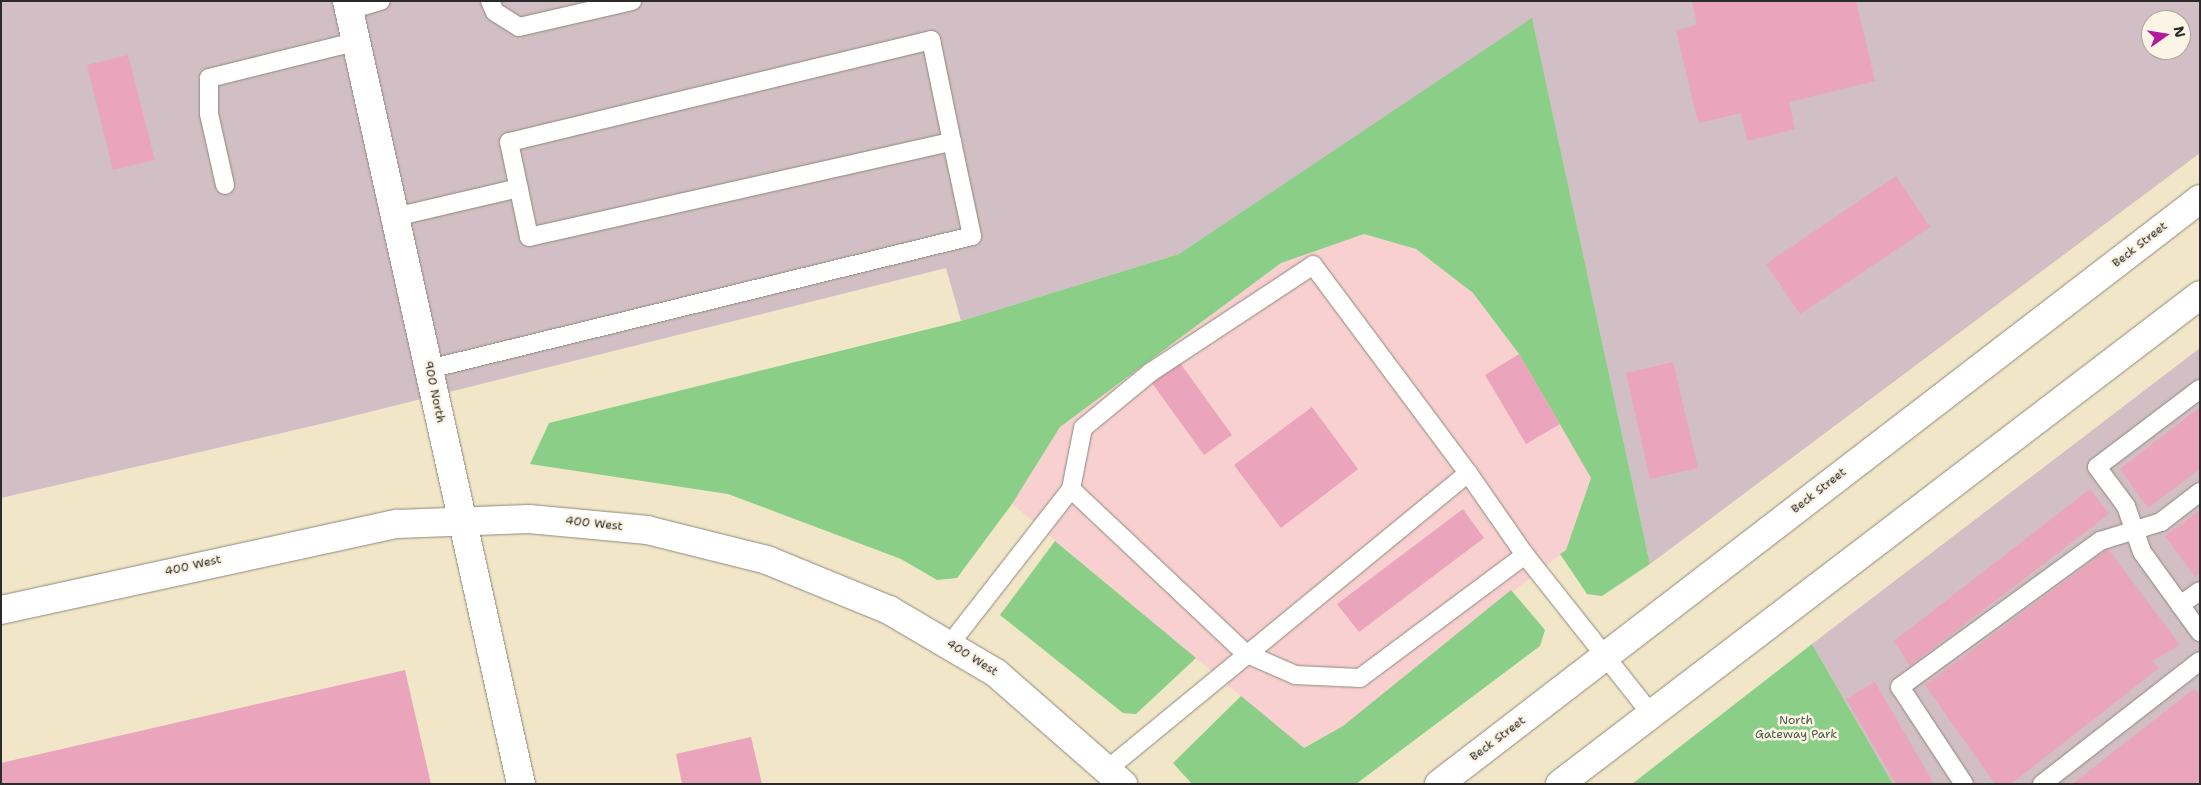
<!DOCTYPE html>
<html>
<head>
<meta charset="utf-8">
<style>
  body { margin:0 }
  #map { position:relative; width:2201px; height:785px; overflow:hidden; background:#f2e6c9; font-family:"Shantell Sans",sans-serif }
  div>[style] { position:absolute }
  .built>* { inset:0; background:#f7d0cf }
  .industrial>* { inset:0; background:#d2bec5 }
  .green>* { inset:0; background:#8ace88 }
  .building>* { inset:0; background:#eaa5bc }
  .roads { filter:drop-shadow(0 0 1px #8e887a) drop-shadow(0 0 1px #8e887a) }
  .service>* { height:18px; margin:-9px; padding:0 9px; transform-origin:9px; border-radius:9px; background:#fff }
  .minor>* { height:28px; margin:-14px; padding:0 14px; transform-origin:14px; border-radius:14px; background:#fff }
  .tertiary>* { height:28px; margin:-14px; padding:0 14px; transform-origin:14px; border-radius:14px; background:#fff }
  .secondary>* { height:28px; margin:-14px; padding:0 14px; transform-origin:14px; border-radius:14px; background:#fff }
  span { translate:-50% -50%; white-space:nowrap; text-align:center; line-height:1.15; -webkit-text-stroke:5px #fcf5e5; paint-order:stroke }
  .street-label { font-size:12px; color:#2b2b2b }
  .park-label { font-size:12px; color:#485c47 }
  .frame { position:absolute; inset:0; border:2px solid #2b2b2b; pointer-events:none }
  .north { position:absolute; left:2141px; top:10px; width:50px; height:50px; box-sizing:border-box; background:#fcf5e5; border:1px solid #a8a49b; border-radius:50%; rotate:77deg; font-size:14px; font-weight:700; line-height:20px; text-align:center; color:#2b2b2b }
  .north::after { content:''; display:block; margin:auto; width:18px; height:22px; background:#b5179e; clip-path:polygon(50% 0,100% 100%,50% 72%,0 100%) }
</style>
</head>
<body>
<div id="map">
  <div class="built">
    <i style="clip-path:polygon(1364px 234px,1416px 249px,1473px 293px,1519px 354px,1591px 478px,1566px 550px,1343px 726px,1303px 748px,1012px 504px,1060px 427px,1281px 263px)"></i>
  </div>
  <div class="industrial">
    <i style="clip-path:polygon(evenodd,1px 1px,2200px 1px,2200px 153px,1650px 564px,1532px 19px,1179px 254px,961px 321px,946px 268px,329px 422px,1px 498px,1px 1px,2151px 20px,2181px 20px,2181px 50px,2151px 50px,2151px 20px)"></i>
    <i style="clip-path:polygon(2200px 348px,2200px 784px,1893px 784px,1812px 644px)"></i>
  </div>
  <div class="green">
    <i style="clip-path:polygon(1532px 18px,1650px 564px,1602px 596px,1587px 594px,1560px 554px,1566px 550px,1591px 478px,1519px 354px,1473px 293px,1416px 249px,1364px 234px,1281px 263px,1060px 427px,1012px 504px,957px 578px,937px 580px,901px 559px,728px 494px,530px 464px,549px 423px,961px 321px,1179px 254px)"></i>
    <i style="clip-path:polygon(1055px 541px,1196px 658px,1136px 714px,1123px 713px,1000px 615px)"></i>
    <i style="clip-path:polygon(1511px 590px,1545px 630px,1540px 646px,1356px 784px,1192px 784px,1173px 763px,1241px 696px,1304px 748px,1343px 726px)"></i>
    <i style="clip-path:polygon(1812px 644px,1893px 784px,1632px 784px)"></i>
  </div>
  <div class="building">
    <i style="clip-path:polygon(1692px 1px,1856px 1px,1875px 81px,1789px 102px,1795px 129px,1747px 141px,1741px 113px,1698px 123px,1676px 30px,1697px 25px)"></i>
    <i style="clip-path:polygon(128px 55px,155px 160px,113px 170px,87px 65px)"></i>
    <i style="clip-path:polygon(1896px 176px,1930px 227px,1800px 314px,1766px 264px)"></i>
    <i style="clip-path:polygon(1519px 354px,1560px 424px,1526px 444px,1485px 375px)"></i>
    <i style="clip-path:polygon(1673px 362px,1698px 468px,1650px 479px,1626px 373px)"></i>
    <i style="clip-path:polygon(1180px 363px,1232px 435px,1204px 455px,1152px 383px)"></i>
    <i style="clip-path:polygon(1312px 407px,1358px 469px,1281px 528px,1234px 465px)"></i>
    <i style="clip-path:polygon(2200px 407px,2200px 469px,2148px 508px,2120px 469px)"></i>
    <i style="clip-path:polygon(2090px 489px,2109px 514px,1910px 666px,1894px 641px)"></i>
    <i style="clip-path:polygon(1463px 509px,1484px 538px,1359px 632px,1337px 604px)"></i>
    <i style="clip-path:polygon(2200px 510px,2200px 573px,2195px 577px,2165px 536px)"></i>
    <i style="clip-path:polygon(2108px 549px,2180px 645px,2152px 661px,2159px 668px,2011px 784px,1995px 784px,1925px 685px)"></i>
    <i style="clip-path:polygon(405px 670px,431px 784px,1px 784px,1px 763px)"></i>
    <i style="clip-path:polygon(1875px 682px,1934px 784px,1896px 784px,1846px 699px)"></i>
    <i style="clip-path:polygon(2194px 689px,2200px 696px,2200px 784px,2072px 784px)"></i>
    <i style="clip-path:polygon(751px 737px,762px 784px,682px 784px,676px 754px)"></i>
  </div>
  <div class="roads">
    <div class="service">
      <i style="left:490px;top:1px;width:12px;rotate:66deg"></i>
      <i style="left:495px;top:12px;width:28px;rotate:32deg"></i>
      <i style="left:519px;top:27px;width:116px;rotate:-13deg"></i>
      <i style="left:349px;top:10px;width:33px;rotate:-16deg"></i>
      <i style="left:225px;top:185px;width:73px;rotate:-102.7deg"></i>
      <i style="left:209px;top:114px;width:36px;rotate:-90deg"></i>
      <i style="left:209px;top:78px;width:150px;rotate:-13.9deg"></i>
      <i style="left:395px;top:217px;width:127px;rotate:-13.2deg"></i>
      <i style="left:429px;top:369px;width:559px;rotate:-13.76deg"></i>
      <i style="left:972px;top:236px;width:96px;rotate:-102deg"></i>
      <i style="left:952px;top:142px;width:104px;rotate:-101.6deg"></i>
      <i style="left:931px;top:40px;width:434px;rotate:166.4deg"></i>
      <i style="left:509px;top:142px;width:97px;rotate:78.1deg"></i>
      <i style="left:529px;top:237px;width:434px;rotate:-12.7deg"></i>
      <i style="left:2200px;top:389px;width:129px;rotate:142.9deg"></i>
      <i style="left:2097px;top:467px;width:49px;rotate:53.4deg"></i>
      <i style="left:2126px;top:506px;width:49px;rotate:70.8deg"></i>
      <i style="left:2142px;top:552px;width:99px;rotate:54.1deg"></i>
      <i style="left:1071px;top:489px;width:62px;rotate:-78.9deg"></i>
      <i style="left:1083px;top:428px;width:88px;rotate:-39.5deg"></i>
      <i style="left:1151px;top:372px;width:194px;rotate:-33.4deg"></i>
      <i style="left:1313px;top:265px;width:259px;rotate:53.3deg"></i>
      <i style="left:2180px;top:605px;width:24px;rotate:-35deg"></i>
      <i style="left:950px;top:644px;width:197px;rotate:-52deg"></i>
      <i style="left:1071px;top:489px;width:239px;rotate:43.3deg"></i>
      <i style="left:1245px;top:653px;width:55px;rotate:23.7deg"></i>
      <i style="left:1295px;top:675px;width:65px;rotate:2.6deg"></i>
      <i style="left:1360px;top:678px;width:206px;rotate:-36.7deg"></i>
      <i style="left:1109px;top:768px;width:465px;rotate:-39.4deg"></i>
      <i style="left:1468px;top:473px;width:100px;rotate:55.2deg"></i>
      <i style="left:1525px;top:555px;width:203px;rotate:51.6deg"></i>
      <i style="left:1964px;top:784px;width:116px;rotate:-123.4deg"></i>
      <i style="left:1900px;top:687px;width:248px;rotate:-36.1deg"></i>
      <i style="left:2100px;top:541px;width:64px;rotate:-17.3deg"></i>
      <i style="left:2161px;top:522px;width:49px;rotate:-37.6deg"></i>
      <i style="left:2042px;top:784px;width:200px;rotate:-37.9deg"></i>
    </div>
    <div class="minor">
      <i style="left:347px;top:1px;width:802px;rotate:77.47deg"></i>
    </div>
    <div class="tertiary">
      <i style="left:1px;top:610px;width:405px;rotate:-12.3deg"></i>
      <i style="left:397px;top:524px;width:132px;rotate:-2.2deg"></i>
      <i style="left:529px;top:519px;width:119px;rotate:5.3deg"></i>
      <i style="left:647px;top:530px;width:124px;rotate:14deg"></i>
      <i style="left:767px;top:560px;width:132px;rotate:22.3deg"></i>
      <i style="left:889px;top:610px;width:124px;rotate:30.5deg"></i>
      <i style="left:996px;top:673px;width:169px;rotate:41.2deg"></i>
    </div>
    <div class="secondary">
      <i style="left:1439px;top:784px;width:960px;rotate:-37.55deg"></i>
      <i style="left:1560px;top:784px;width:805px;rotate:-37.38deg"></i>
    </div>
  </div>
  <div class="street-label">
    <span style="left:2140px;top:245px;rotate:-38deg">Beck Street</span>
    <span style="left:434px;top:392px;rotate:78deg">900 North</span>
    <span style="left:1819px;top:491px;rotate:-38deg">Beck Street</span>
    <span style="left:594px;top:524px;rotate:6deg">400 West</span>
    <span style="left:193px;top:566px;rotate:-13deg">400 West</span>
    <span style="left:972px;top:658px;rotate:32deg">400 West</span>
    <span style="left:1498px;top:739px;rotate:-37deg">Beck Street</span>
  </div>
  <div class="park-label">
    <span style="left:1796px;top:728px">North<br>Gateway Park</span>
  </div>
  <div class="frame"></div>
  <div class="north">N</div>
</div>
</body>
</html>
